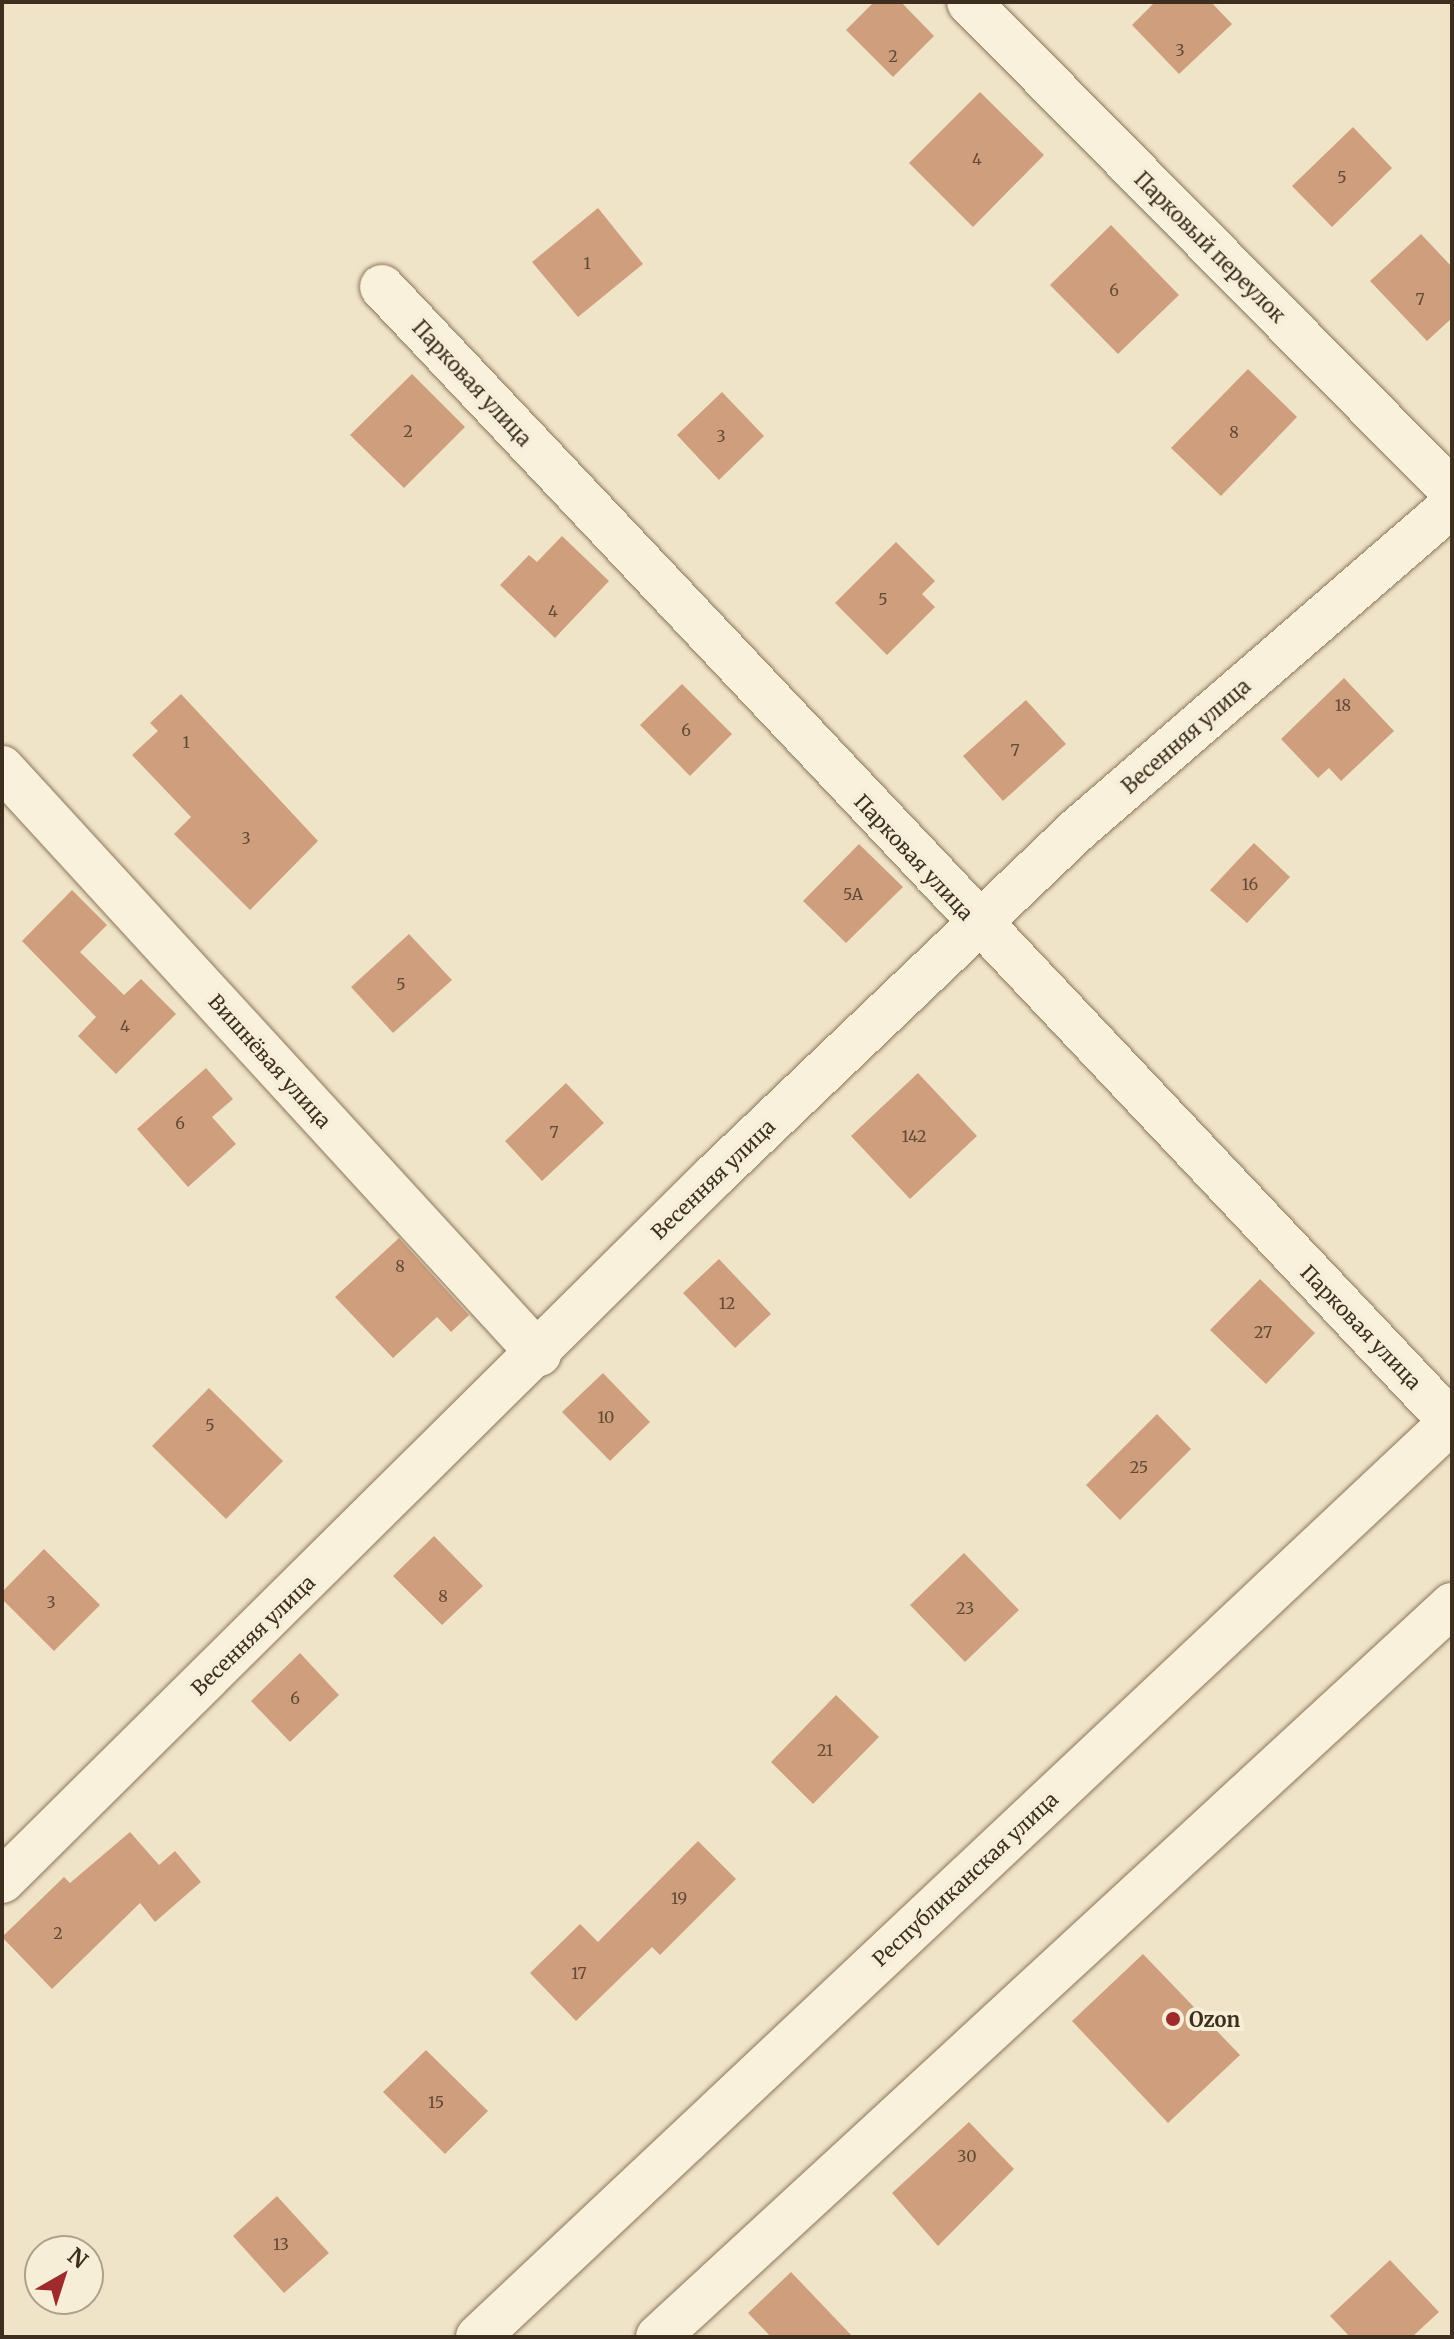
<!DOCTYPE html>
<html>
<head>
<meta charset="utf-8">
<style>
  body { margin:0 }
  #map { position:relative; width:1454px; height:2339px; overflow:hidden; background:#f0e4c8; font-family:Merriweather,serif }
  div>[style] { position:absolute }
  .building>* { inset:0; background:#cf9f7d }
  .roads { filter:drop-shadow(0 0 2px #8d765c) drop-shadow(0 0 2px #8d765c) }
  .minor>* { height:44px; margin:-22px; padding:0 22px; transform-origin:22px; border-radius:22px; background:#faf1dc }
  .dots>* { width:22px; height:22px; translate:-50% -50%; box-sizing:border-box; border:4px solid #f7eed8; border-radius:50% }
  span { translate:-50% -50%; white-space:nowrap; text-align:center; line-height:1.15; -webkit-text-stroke:8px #f7eed8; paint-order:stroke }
  .number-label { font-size:16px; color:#624a37 }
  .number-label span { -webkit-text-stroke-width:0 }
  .street-label { font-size:20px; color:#3d2e20 }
  .poi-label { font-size:20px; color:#3d2e20; font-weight:700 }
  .left { translate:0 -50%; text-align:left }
  .frame { position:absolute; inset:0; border:4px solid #3d2e20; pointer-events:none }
  .north { position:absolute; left:24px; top:2235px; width:80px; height:80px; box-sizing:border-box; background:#f7eed8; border:2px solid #ada18e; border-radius:50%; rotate:39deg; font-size:22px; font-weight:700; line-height:32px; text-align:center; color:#3d2e20 }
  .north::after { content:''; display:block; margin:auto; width:28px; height:36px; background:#9e2a2b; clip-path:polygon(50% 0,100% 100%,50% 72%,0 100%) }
</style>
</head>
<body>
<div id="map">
  <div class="building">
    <i style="clip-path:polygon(874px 2px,901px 2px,934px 36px,893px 77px,846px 30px)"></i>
    <i style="clip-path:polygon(1155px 2px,1211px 2px,1232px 24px,1179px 74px,1132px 25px)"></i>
    <i style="clip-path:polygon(980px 92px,1044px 155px,973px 227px,909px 163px)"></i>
    <i style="clip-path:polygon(1353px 127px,1392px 168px,1332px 227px,1292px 186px)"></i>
    <i style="clip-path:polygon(598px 208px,643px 264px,578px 317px,532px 262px)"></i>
    <i style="clip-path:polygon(1111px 225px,1179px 295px,1118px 354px,1050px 285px)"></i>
    <i style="clip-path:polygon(1421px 234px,1452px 267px,1452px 318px,1427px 341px,1370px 281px)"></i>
    <i style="clip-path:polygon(1248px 369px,1297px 417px,1221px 496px,1171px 448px)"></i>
    <i style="clip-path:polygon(412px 374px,465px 427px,404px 488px,350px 435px)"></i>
    <i style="clip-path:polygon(722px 392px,764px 436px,719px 480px,677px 435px)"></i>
    <i style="clip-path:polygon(562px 536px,609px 581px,555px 638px,500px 585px,529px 555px,537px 562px)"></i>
    <i style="clip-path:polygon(896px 542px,935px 581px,922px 594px,935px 607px,887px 655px,835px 603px)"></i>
    <i style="clip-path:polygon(1344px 678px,1394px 731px,1341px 781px,1329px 768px,1318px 778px,1281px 739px)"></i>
    <i style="clip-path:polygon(682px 684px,732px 734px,690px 776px,640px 725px)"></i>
    <i style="clip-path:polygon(181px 694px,318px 841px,250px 910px,174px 834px,191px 817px,132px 755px,158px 731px,150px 723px)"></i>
    <i style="clip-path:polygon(1026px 700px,1066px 744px,1003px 801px,963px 756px)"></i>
    <i style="clip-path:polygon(1254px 843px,1290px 877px,1247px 923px,1210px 890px)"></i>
    <i style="clip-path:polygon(859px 844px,903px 887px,846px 943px,803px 901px)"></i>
    <i style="clip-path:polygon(72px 890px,107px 925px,80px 952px,124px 995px,141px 979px,176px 1014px,116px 1074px,78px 1036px,96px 1017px,22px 941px)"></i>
    <i style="clip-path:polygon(409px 934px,452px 980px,393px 1033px,351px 987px)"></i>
    <i style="clip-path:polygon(206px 1068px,233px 1099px,212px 1117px,236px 1144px,188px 1187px,137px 1129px)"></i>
    <i style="clip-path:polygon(918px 1073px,977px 1136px,910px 1199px,851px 1136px)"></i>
    <i style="clip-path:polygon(566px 1083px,604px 1123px,542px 1181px,505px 1141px)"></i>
    <i style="clip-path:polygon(399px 1238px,469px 1315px,451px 1332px,437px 1317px,393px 1358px,335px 1297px)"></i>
    <i style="clip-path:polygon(719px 1259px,771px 1314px,735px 1348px,683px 1293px)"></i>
    <i style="clip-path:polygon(1260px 1279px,1315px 1333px,1266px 1384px,1210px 1330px)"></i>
    <i style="clip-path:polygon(603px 1373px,650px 1422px,610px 1461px,562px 1412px)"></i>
    <i style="clip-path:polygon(209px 1388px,283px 1461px,226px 1519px,152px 1446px)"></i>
    <i style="clip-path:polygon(1157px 1414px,1191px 1449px,1120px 1520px,1086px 1485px)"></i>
    <i style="clip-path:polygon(434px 1536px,483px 1586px,442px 1625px,393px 1576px)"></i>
    <i style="clip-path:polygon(44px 1549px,100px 1605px,54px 1651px,2px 1599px,2px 1592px)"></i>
    <i style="clip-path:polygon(964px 1553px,1019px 1610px,965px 1662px,910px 1605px)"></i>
    <i style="clip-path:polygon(300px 1653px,339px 1695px,290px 1742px,251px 1701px)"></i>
    <i style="clip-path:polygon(836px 1695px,879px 1737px,813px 1804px,771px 1762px)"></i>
    <i style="clip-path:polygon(130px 1832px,159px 1865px,175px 1851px,201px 1882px,155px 1922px,140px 1903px,52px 1989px,2px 1937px,64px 1877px,70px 1883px)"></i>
    <i style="clip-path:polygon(698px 1841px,736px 1879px,660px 1955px,652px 1947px,576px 2021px,530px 1973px,580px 1924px,598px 1942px)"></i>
    <i style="clip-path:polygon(1143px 1954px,1240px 2055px,1168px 2123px,1072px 2021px)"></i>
    <i style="clip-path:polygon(426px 2050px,488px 2111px,445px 2154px,383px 2092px)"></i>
    <i style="clip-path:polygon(969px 2122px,1014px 2169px,938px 2246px,892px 2193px)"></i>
    <i style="clip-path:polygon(277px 2196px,329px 2253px,284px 2293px,233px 2236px)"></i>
    <i style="clip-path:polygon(1390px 2260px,1439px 2312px,1412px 2337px,1350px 2337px,1330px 2316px)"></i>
    <i style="clip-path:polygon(791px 2272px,853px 2337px,771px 2337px,748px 2313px)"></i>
  </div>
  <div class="roads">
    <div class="minor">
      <i style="left:969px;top:2px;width:687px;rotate:45.35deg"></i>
      <i style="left:382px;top:287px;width:1561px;rotate:46.71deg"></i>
      <i style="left:2px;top:768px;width:795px;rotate:47.5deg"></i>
      <i style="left:2px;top:1881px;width:1003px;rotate:-44.72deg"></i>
      <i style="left:715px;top:1175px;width:500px;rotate:-43.62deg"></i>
      <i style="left:1077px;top:830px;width:496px;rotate:-40.9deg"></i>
      <i style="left:478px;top:2337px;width:1337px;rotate:-43.24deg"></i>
      <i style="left:658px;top:2337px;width:1080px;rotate:-42.67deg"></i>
    </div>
  </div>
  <div class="dots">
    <i style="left:1173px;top:2019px;background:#9e2a2b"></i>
  </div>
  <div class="number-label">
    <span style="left:1180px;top:50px">3</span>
    <span style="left:893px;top:56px">2</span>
    <span style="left:977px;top:159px">4</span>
    <span style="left:1342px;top:177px">5</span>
    <span style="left:587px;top:263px">1</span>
    <span style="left:1114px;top:290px">6</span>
    <span style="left:1420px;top:299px">7</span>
    <span style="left:408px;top:431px">2</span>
    <span style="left:1234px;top:432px">8</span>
    <span style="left:721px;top:436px">3</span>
    <span style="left:883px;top:599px">5</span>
    <span style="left:553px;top:611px">4</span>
    <span style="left:1343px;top:705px">18</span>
    <span style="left:686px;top:730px">6</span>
    <span style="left:186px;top:742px">1</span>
    <span style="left:1015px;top:750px">7</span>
    <span style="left:246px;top:838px">3</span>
    <span style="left:1250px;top:884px">16</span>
    <span style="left:853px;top:894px">5А</span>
    <span style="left:401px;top:984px">5</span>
    <span style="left:125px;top:1026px">4</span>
    <span style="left:180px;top:1123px">6</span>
    <span style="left:554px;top:1132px">7</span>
    <span style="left:914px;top:1136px">142</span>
    <span style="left:400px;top:1266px">8</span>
    <span style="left:727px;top:1303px">12</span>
    <span style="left:1263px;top:1332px">27</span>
    <span style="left:606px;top:1417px">10</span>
    <span style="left:210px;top:1425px">5</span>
    <span style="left:1139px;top:1467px">25</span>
    <span style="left:443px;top:1596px">8</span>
    <span style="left:51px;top:1602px">3</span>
    <span style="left:965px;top:1608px">23</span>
    <span style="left:295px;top:1698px">6</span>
    <span style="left:825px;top:1750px">21</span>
    <span style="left:679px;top:1898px">19</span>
    <span style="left:58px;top:1933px">2</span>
    <span style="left:579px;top:1973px">17</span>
    <span style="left:436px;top:2102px">15</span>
    <span style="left:967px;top:2156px">30</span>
    <span style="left:281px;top:2244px">13</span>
  </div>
  <div class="street-label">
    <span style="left:1210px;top:247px;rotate:45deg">Парковый переулок</span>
    <span style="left:472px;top:383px;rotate:47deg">Парковая улица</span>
    <span style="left:1186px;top:736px;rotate:-41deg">Весенняя улица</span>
    <span style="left:914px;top:857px;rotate:47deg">Парковая улица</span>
    <span style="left:270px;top:1061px;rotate:48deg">Вишнёвая улица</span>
    <span style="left:713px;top:1179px;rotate:-44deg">Весенняя улица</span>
    <span style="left:1361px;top:1327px;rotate:46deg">Парковая улица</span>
    <span style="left:253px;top:1635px;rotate:-44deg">Весенняя улица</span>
    <span style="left:965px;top:1879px;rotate:-43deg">Республиканская улица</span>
  </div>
  <div class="poi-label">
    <span class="left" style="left:1189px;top:2019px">Ozon</span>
  </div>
  <div class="frame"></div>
  <div class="north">N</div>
</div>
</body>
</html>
